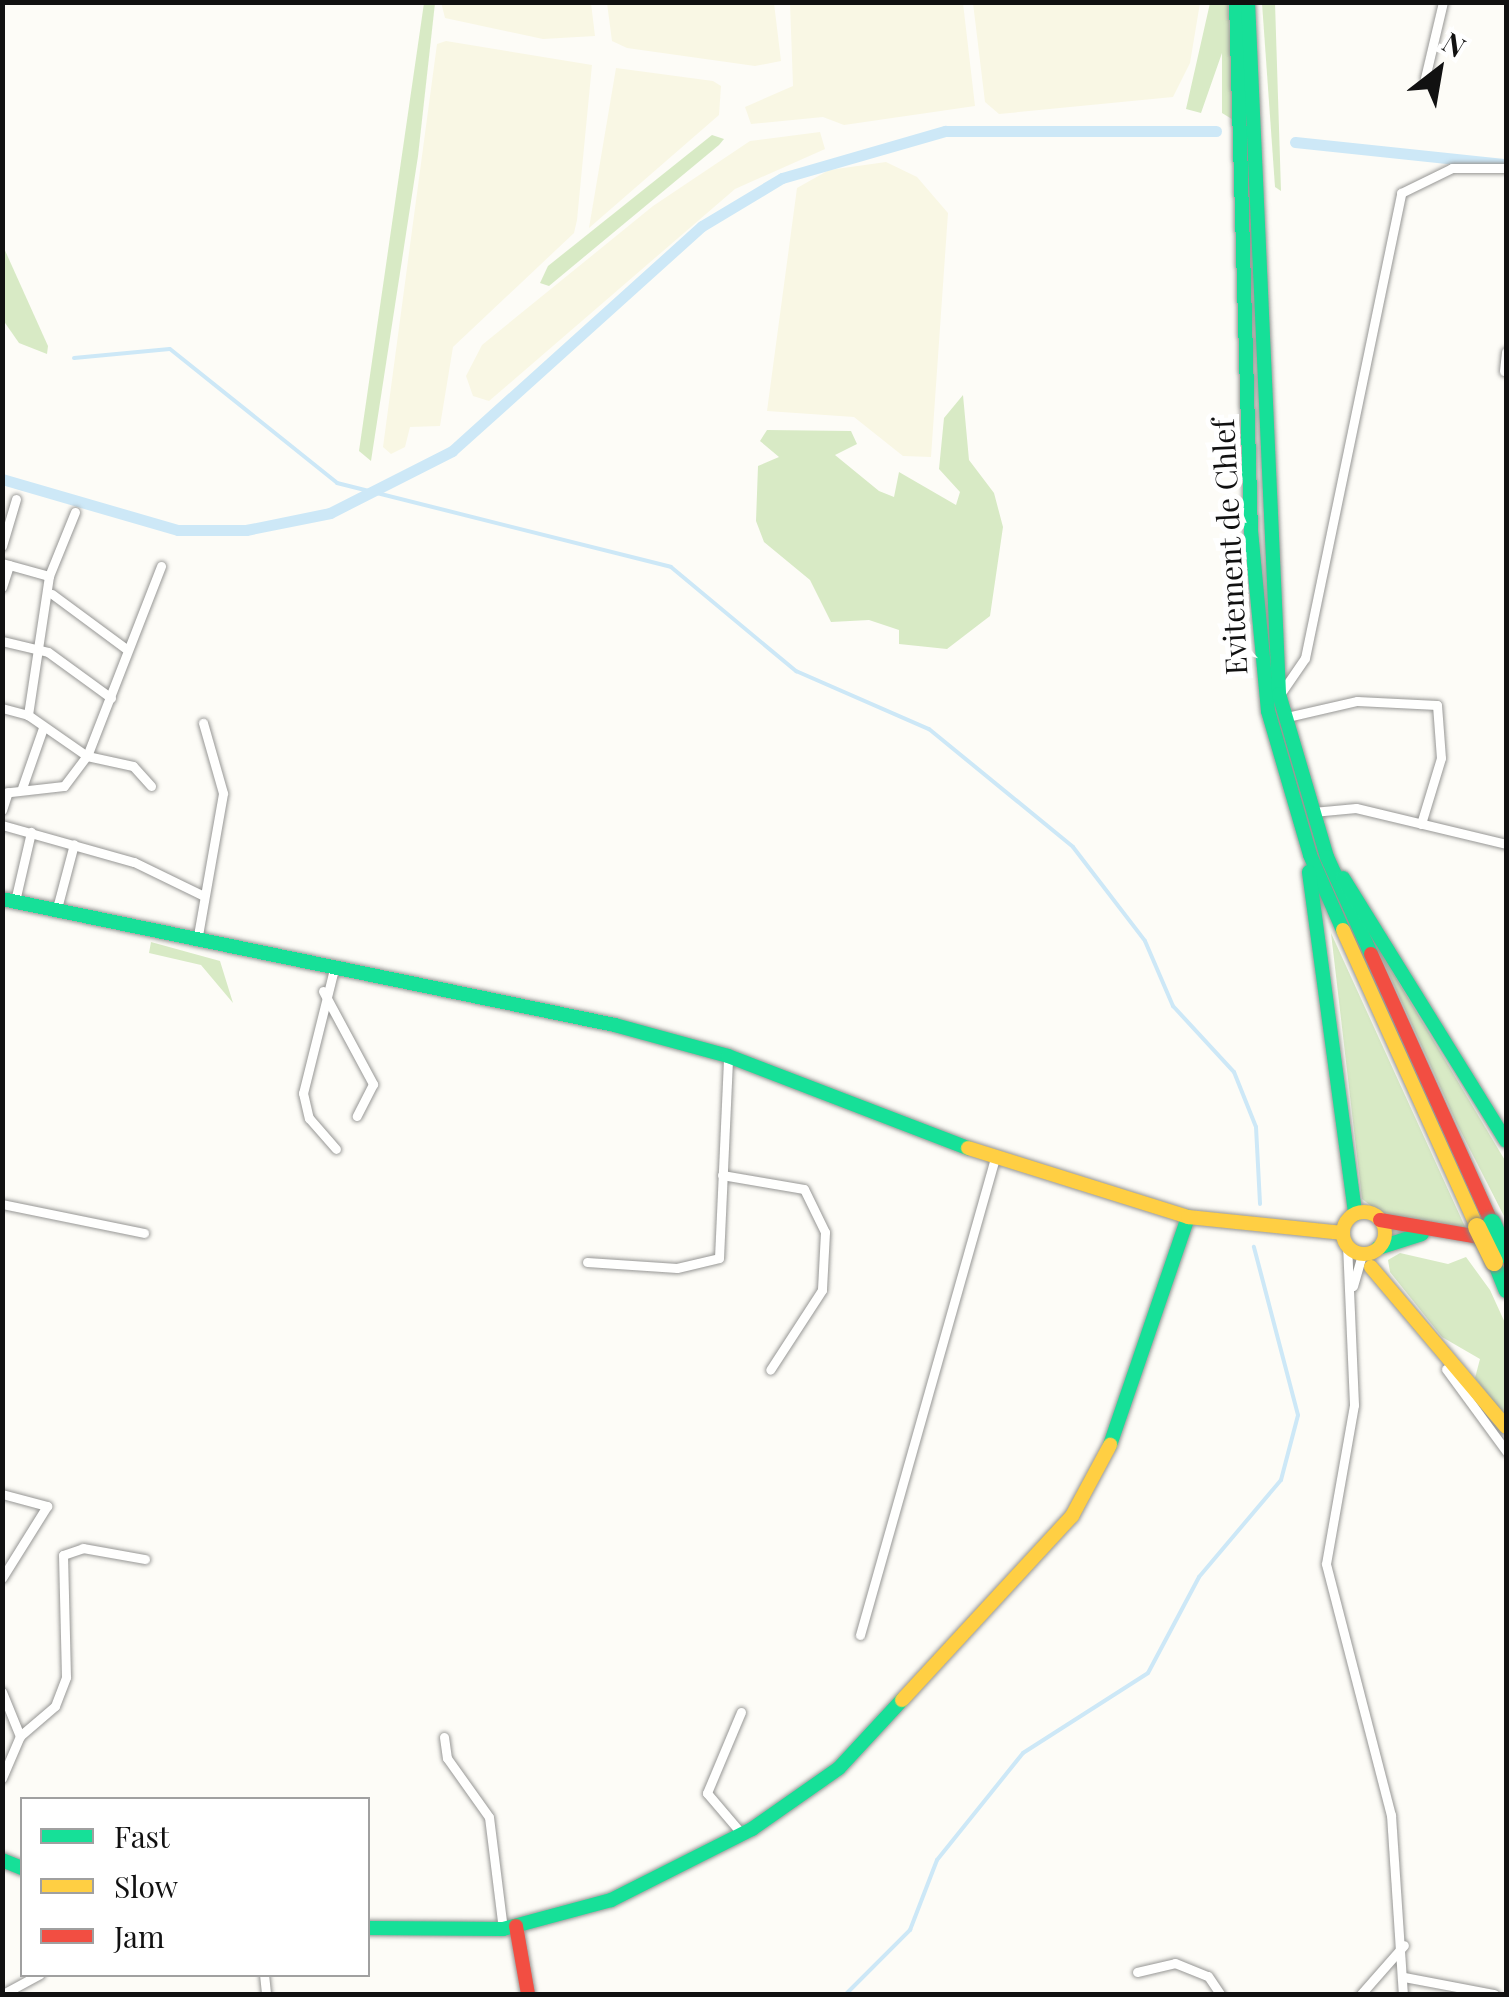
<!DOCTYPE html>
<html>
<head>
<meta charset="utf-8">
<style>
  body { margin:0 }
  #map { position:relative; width:1509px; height:1997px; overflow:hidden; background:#fdfcf7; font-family:"Playfair Display",serif }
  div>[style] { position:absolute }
  .farmland>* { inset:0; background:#f9f7e4 }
  .forest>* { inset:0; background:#d8eac5 }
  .stream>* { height:4px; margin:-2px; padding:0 2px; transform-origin:2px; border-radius:2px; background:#cde8f7 }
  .canal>* { height:11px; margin:-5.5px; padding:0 5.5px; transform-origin:5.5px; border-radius:5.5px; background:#cde8f7 }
  .roads { filter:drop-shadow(0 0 2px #979795) drop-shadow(0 0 2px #979795) }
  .street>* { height:9px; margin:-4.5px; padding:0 4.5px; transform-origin:4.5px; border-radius:4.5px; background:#fffffe }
  .fast>* { height:14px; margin:-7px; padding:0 7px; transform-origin:7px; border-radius:7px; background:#16e098 }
  .slow>* { height:14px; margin:-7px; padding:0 7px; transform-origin:7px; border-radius:7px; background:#ffcf43 }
  .slow>.ring { margin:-7px; padding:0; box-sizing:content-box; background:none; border:14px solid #ffcf43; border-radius:50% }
  .jam>* { height:14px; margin:-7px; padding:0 7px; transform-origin:7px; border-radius:7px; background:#f24e42 }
  .bridges { filter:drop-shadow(0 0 2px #858482) drop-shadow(0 0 2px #858482) }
  .fast-bridge>* { height:18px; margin:-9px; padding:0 9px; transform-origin:9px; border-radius:9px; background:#16e098 }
  .slow-bridge>* { height:18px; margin:-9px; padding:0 9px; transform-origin:9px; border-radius:9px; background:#ffcf43 }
  span { translate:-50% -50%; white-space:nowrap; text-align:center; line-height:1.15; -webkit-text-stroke:10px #fff; paint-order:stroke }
  .street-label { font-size:30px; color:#111 }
  .frame { position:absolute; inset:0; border:5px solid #111; pointer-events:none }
  .legend { position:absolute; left:20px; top:1797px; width:350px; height:180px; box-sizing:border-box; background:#fff; border:2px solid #a0a0a0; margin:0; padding:12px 18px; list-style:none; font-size:30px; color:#111 }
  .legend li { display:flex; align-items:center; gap:20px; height:50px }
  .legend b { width:50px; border:2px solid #a0a0a0 }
  .north { position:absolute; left:1389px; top:20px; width:100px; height:100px; -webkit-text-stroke:8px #fff; paint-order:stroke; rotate:31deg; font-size:28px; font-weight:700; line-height:40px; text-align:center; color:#111 }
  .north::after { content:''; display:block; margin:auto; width:35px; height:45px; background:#111; clip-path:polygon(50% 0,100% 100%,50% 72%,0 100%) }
</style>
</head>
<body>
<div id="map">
  <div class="farmland">
    <i style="clip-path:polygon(441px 2px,591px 3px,595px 36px,543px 39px,445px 18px)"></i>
    <i style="clip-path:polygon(607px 3px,774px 3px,781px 61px,755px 66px,627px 48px,612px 41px)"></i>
    <i style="clip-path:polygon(790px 3px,963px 3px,975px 106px,844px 125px,823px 117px,751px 124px,745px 107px,793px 86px)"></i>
    <i style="clip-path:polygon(973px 3px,974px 2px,1200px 3px,1190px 63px,1173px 97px,999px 114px,985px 102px)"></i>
    <i style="clip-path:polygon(446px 41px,592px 65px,577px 220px,574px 233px,453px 347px,440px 426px,410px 427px,405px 447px,391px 454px,383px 447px,437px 44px)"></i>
    <i style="clip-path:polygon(616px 68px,713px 81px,721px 86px,719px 115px,589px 228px)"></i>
    <i style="clip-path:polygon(820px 132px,825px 149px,735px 189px,489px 401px,473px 396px,466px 376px,482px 345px,653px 206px,750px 141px)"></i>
    <i style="clip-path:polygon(886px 162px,917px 177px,948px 213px,931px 457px,903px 456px,854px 417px,767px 411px,797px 188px,829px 170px)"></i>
  </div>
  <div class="forest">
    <i style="clip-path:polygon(424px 3px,435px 3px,418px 156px,371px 461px,359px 451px)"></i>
    <i style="clip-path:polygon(1210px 3px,1228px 3px,1235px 121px,1222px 113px,1222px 53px,1201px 113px,1186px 109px)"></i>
    <i style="clip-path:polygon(1262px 3px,1275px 3px,1281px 191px,1275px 187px)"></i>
    <i style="clip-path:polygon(712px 135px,724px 139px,719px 145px,549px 286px,540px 283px,548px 266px)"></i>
    <i style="clip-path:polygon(3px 246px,48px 346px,47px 354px,19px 343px,3px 320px)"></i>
    <i style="clip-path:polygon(963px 395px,969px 460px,994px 493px,1003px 527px,990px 616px,947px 649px,899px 644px,899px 630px,869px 620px,831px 622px,810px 580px,764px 542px,756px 521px,758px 466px,779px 457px,760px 441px,767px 430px,851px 431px,857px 444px,835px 455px,879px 491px,894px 497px,899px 472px,956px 505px,960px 492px,939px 469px,944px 418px)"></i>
    <i style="clip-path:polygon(1331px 933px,1467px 1231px,1465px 1238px,1442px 1223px,1386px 1217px,1362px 1199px)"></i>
    <i style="clip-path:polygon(1374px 941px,1506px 1162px,1506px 1220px,1457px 1124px)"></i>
    <i style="clip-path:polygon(151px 942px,220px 961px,233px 1003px,201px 965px,149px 953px)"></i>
    <i style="clip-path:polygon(1400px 1253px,1448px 1264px,1466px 1257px,1490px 1290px,1506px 1325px,1506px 1417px,1475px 1378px,1480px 1359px,1442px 1337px,1390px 1272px,1388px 1260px)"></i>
  </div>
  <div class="stream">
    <i style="left:74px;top:358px;width:96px;rotate:-5.4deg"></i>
    <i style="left:170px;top:349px;width:214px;rotate:38.7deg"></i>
    <i style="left:337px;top:483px;width:344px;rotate:14.1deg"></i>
    <i style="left:671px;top:567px;width:163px;rotate:39.8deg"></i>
    <i style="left:796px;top:671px;width:145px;rotate:23.6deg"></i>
    <i style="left:929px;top:729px;width:186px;rotate:39.3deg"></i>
    <i style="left:1073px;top:847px;width:118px;rotate:52.5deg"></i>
    <i style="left:1145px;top:941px;width:71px;rotate:66.7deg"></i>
    <i style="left:1173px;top:1006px;width:90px;rotate:47.3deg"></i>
    <i style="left:1234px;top:1072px;width:59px;rotate:68.2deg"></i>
    <i style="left:1256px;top:1127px;width:77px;rotate:87deg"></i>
    <i style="left:846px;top:1994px;width:91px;rotate:-45deg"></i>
    <i style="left:910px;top:1930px;width:75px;rotate:-68.9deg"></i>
    <i style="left:937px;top:1860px;width:137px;rotate:-51.2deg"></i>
    <i style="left:1023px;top:1753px;width:148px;rotate:-32.6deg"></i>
    <i style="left:1148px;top:1673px;width:109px;rotate:-62deg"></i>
    <i style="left:1199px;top:1577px;width:127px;rotate:-49.8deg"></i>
    <i style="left:1281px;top:1480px;width:67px;rotate:-75.3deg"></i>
    <i style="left:1298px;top:1415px;width:174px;rotate:-104.7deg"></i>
  </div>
  <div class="canal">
    <i style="left:1295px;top:142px;width:212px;rotate:6deg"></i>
    <i style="left:2px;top:479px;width:183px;rotate:16.2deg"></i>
    <i style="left:178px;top:530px;width:68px"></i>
    <i style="left:246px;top:530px;width:86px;rotate:-11.4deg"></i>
    <i style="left:330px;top:513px;width:137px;rotate:-26.9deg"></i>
    <i style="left:452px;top:451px;width:336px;rotate:-42deg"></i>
    <i style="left:702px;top:226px;width:93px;rotate:-31deg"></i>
    <i style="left:782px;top:178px;width:170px;rotate:-16.1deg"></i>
    <i style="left:945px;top:131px;width:271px"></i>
  </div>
  <div class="roads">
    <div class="street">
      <i style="left:1425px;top:78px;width:78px;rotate:-76.7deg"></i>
      <i style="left:1504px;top:371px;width:19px;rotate:-84deg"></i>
      <i style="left:75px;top:512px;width:69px;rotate:112.1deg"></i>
      <i style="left:49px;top:576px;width:141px;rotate:98.6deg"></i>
      <i style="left:28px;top:715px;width:72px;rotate:34.8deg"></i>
      <i style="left:87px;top:756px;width:47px;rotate:12.3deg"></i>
      <i style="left:133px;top:766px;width:27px;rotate:48deg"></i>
      <i style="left:2px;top:546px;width:49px;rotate:-73.4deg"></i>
      <i style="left:2px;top:563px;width:49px;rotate:15.5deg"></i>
      <i style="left:2px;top:587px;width:23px;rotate:-72deg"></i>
      <i style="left:52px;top:594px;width:91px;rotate:36.5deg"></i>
      <i style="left:2px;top:641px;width:47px;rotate:13.4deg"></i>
      <i style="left:48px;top:652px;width:78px;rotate:36.1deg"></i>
      <i style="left:1281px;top:693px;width:42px;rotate:-55.6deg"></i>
      <i style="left:1305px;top:658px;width:475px;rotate:-78.3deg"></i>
      <i style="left:1401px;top:193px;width:57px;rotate:-26.1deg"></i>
      <i style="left:1452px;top:168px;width:54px"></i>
      <i style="left:2px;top:708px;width:27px;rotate:15deg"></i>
      <i style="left:1287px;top:717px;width:72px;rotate:-12.9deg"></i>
      <i style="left:1357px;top:701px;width:80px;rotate:2.9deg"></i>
      <i style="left:1437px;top:705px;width:53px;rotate:85.7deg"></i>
      <i style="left:1441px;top:758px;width:69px;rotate:106.9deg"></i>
      <i style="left:22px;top:788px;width:64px;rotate:-70.7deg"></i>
      <i style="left:2px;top:793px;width:62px;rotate:-6.4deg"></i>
      <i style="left:64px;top:786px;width:38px;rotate:-53deg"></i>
      <i style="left:87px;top:756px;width:204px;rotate:-68.7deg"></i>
      <i style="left:2px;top:810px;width:19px;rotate:-72deg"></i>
      <i style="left:1313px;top:812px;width:43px;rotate:-5.3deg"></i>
      <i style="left:1356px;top:808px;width:154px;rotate:13.5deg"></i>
      <i style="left:2px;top:825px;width:137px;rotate:15.7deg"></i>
      <i style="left:134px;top:862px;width:76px;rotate:25.9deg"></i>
      <i style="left:15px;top:901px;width:71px;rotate:-76.9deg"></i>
      <i style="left:56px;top:912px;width:70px;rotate:-75.2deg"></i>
      <i style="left:197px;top:941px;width:150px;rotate:-80deg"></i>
      <i style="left:223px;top:793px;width:73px;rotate:-105.9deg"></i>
      <i style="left:334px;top:969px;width:128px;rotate:104deg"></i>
      <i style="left:303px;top:1093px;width:26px;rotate:77deg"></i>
      <i style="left:309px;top:1118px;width:41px;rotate:48.9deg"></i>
      <i style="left:323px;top:991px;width:106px;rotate:61.7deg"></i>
      <i style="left:373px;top:1084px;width:36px;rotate:117deg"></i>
      <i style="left:722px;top:1175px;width:83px;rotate:9.7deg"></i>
      <i style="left:804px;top:1189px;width:48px;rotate:64deg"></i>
      <i style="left:825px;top:1232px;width:58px;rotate:93deg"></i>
      <i style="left:822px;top:1290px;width:95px;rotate:123deg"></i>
      <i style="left:2px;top:1204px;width:145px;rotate:11.5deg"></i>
      <i style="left:1347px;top:1244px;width:161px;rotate:87.5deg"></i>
      <i style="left:1354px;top:1405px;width:161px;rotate:100deg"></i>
      <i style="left:1326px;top:1564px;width:259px;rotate:75.5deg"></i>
      <i style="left:1391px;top:1815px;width:179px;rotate:86.2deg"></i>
      <i style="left:587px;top:1262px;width:90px;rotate:3.8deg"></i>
      <i style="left:677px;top:1268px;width:43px;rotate:-13.4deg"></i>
      <i style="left:719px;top:1258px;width:202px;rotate:-87.4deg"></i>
      <i style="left:1353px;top:1286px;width:33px;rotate:-74deg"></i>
      <i style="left:1446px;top:1369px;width:102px;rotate:53.8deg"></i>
      <i style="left:2px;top:1494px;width:47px;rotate:14.9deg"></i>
      <i style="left:47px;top:1506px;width:85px;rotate:122deg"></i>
      <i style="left:860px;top:1635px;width:495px;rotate:-74.2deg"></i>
      <i style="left:2px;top:1692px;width:48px;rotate:67.8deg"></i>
      <i style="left:20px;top:1736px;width:46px;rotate:113.2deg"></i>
      <i style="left:741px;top:1712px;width:88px;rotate:112.8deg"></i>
      <i style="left:707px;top:1793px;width:54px;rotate:49.5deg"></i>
      <i style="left:20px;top:1736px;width:46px;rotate:-40.6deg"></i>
      <i style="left:55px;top:1706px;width:31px;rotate:-69deg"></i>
      <i style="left:66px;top:1677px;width:122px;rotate:-91.4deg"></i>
      <i style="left:63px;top:1555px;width:21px;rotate:-19deg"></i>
      <i style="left:83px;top:1548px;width:63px;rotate:10.1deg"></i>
      <i style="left:444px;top:1737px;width:21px;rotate:82deg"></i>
      <i style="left:447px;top:1758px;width:72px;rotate:54.6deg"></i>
      <i style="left:489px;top:1817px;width:113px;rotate:82.9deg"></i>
      <i style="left:1137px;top:1972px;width:39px;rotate:-13deg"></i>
      <i style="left:1175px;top:1963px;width:35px;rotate:22deg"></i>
      <i style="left:1208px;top:1976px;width:22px;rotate:56deg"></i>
      <i style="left:264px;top:1974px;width:20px;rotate:84deg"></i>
      <i style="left:1404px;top:1977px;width:92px;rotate:10.7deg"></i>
      <i style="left:3px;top:1994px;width:42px;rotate:-28.4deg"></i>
      <i style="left:1361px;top:1994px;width:65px;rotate:-48.7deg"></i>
    </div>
    <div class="fast">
      <i style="left:1236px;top:2px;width:529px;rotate:88.38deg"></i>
      <i style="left:1251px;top:531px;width:181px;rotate:84.6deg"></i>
      <i style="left:1268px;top:711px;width:150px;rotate:73.7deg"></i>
      <i style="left:1310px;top:855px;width:82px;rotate:66.3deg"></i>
      <i style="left:1248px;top:2px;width:693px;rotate:87.43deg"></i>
      <i style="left:1279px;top:694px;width:170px;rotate:73.6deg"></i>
      <i style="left:1327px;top:857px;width:107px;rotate:65.6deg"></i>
      <i style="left:1309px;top:872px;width:345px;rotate:82.3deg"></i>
      <i style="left:1343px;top:878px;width:309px;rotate:58.2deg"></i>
      <i style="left:2px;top:899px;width:626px;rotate:11.62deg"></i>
      <i style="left:615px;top:1025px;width:117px;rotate:15.3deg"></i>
      <i style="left:728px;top:1056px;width:257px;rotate:21deg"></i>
      <i style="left:1378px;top:1248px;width:46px;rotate:-17.7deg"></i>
      <i style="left:1494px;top:1262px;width:31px;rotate:68deg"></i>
      <i style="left:1110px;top:1445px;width:241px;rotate:-71.1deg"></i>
      <i style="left:2px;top:1860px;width:22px;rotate:22deg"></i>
      <i style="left:368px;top:1928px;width:135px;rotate:0.4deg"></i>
      <i style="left:503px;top:1929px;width:112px;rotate:-15deg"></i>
      <i style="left:611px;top:1900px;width:158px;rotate:-26.7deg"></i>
      <i style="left:752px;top:1829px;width:106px;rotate:-35deg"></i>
      <i style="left:839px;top:1768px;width:93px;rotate:-47.2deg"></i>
    </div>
    <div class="slow">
      <i style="left:1343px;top:930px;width:326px;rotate:65.7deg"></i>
      <i style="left:968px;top:1148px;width:231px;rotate:17.4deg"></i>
      <i style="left:1188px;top:1217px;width:156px;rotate:5.9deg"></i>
      <i class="ring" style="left:1343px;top:1212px;width:28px;height:28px"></i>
      <i style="left:1371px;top:1267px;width:209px;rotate:49.8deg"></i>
      <i style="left:902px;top:1700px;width:251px;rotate:-47.3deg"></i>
      <i style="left:1072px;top:1516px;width:81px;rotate:-61.8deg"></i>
    </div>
    <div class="jam">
      <i style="left:1371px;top:954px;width:295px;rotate:65.8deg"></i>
      <i style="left:1380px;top:1220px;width:113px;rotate:9.7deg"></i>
      <i style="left:516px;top:1926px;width:69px;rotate:80deg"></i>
    </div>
  </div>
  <div class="bridges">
    <div class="fast-bridge">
      <i style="left:1492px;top:1223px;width:34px;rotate:66deg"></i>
    </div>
    <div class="slow-bridge">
      <i style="left:1477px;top:1227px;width:39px;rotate:64deg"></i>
    </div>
  </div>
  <div class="street-label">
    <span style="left:1229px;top:547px;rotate:-93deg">Evitement de Chlef</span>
  </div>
  <div class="frame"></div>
  <ul class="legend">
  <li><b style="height:12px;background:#16e098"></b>Fast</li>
  <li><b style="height:12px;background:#ffcf43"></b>Slow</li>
  <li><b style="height:12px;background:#f24e42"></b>Jam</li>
  </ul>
  <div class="north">N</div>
</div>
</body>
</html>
